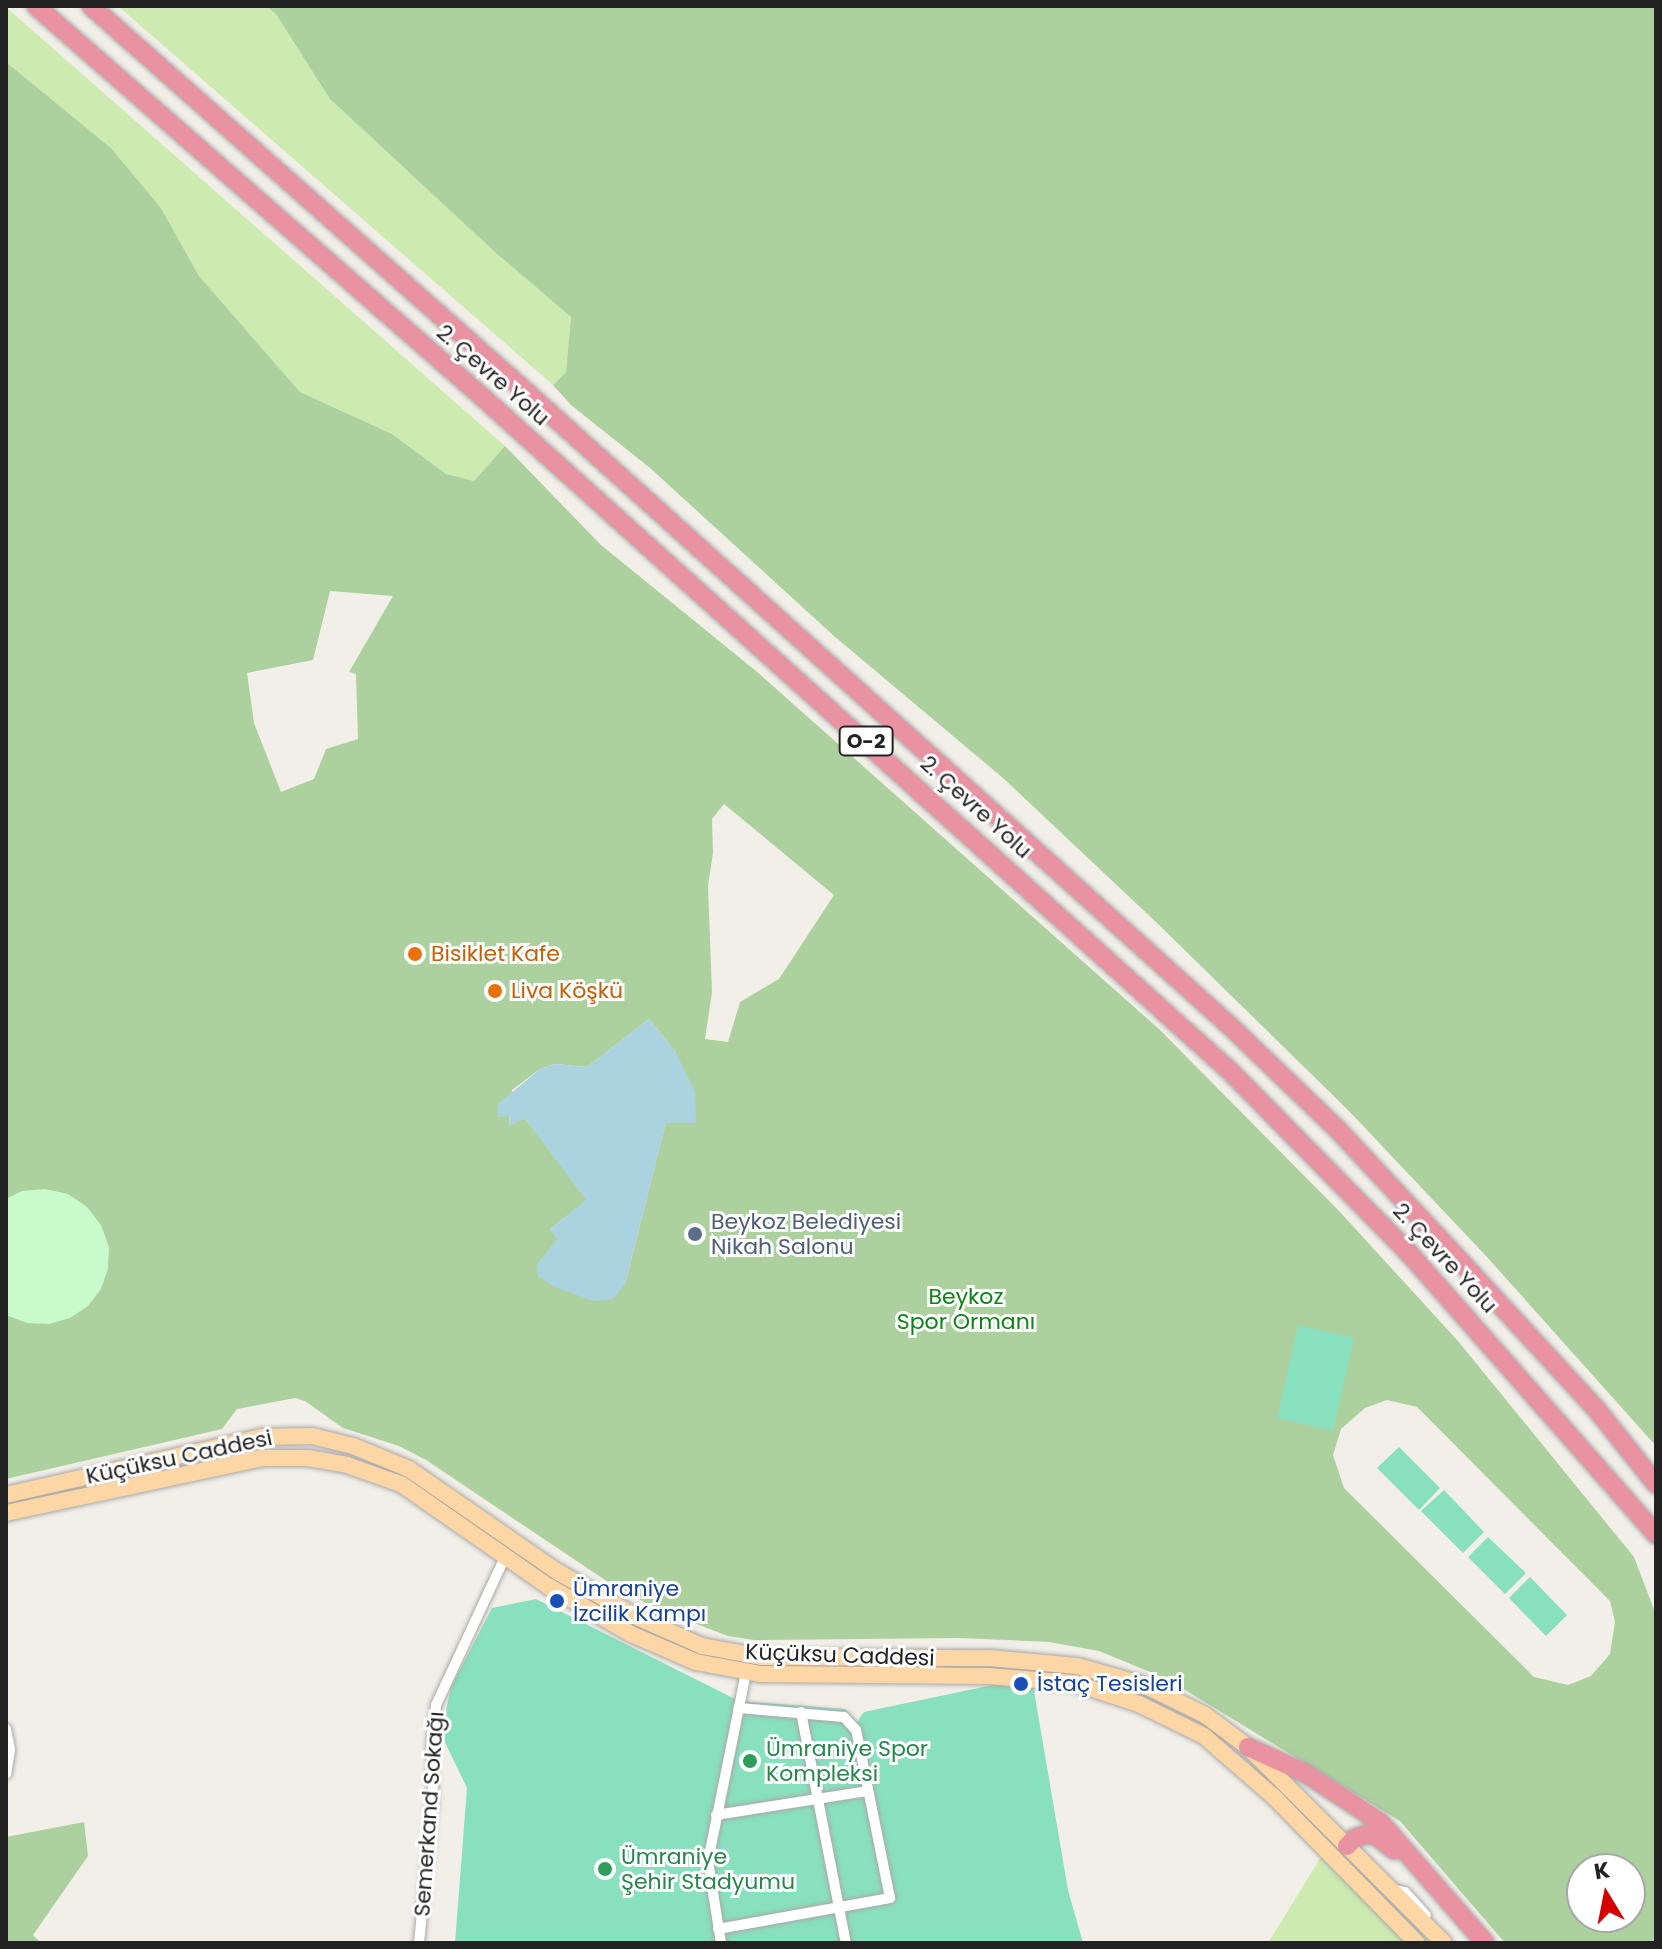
<!DOCTYPE html>
<html>
<head>
<meta charset="utf-8">
<style>
  body { margin:0 }
  #map { position:relative; width:1662px; height:1949px; overflow:hidden; background:#f2efe9; font-family:Poppins,sans-serif }
  div>[style] { position:absolute }
  .grass>* { inset:0; background:#cdebb0 }
  .forest>* { inset:0; background:#add19e }
  .park>* { inset:0; background:#c8facc }
  .pitch>* { inset:0; background:#88e0be }
  .water>* { inset:0; background:#aad3df }
  .roads { filter:drop-shadow(0 0 2px #a9a9a9) drop-shadow(0 0 2px #a9a9a9) }
  .minor>* { height:10px; margin:-5px; padding:0 5px; transform-origin:5px; border-radius:5px; background:#fff }
  .primary>* { height:16px; margin:-8px; padding:0 8px; transform-origin:8px; border-radius:8px; background:#fcd6a4 }
  .motorway>* { height:18px; margin:-9px; padding:0 9px; transform-origin:9px; border-radius:9px; background:#e892a2 }
  .dots>* { width:22px; height:22px; translate:-50% -50%; box-sizing:border-box; border:4px solid #fff; border-radius:50% }
  span { translate:-50% -50%; white-space:nowrap; text-align:center; line-height:1.15; -webkit-text-stroke:6px #fff; paint-order:stroke }
  .shield-label span { padding:2px 6px; background:#fff; border:2px solid; border-radius:6px; -webkit-text-stroke-width:0 }
  .shield-label { font-size:20px; color:#222; font-weight:700 }
  .street-label { font-size:22px; color:#222 }
  .food-label { font-size:22px; color:#c56008 }
  .left { translate:0 -50%; text-align:left }
  .service-label { font-size:22px; color:#4e5e75 }
  .park-label { font-size:22px; color:#0c8416 }
  .transit-label { font-size:22px; color:#164399 }
  .leisure-label { font-size:22px; color:#27864d }
  .frame { position:absolute; inset:0; border:8px solid #222; pointer-events:none }
  .north { position:absolute; left:1566px; top:1853px; width:80px; height:80px; box-sizing:border-box; background:#fff; border:2px solid #a7a7a7; border-radius:50%; rotate:350deg; font-size:22px; font-weight:700; line-height:32px; text-align:center; color:#222 }
  .north::after { content:''; display:block; margin:auto; width:28px; height:36px; background:#d40000; clip-path:polygon(50% 0,100% 100%,50% 72%,0 100%) }
</style>
</head>
<body>
<div id="map">
  <div class="grass">
    <i style="clip-path:polygon(118px 6px,266px 6px,276px 13px,330px 99px,497px 254px,571px 317px,566px 372px,553px 385px)"></i>
    <i style="clip-path:polygon(6px 7px,505px 446px,474px 481px,446px 474px,392px 434px,300px 392px,199px 276px,161px 208px,111px 148px,6px 62px)"></i>
    <i style="clip-path:polygon(1321px 1857px,1406px 1943px,1268px 1943px)"></i>
  </div>
  <div class="forest">
    <i style="clip-path:polygon(266px 6px,1656px 6px,1656px 1446px,1487px 1257px,1348px 1110px,1157px 923px,1003px 778px,834px 636px,650px 468px,571px 405px,553px 385px,566px 372px,571px 317px,497px 254px,330px 99px,276px 14px)"></i>
    <i style="clip-path:polygon(evenodd,6px 62px,111px 148px,161px 208px,199px 276px,300px 392px,392px 434px,446px 474px,474px 481px,505px 446px,601px 545px,756px 671px,1160px 1030px,1340px 1212px,1458px 1341px,1634px 1557px,1656px 1615px,1656px 1943px,1505px 1943px,1400px 1821px,1167px 1679px,1099px 1651px,1049px 1642px,960px 1638px,754px 1640px,728px 1636px,655px 1608px,608px 1582px,426px 1460px,399px 1446px,343px 1428px,305px 1401px,295px 1398px,237px 1409px,222px 1429px,6px 1479px,6px 62px,330px 591px,393px 596px,349px 672px,356px 674px,358px 739px,326px 749px,314px 779px,281px 792px,254px 723px,247px 673px,313px 660px,330px 591px,6px 62px,724px 804px,834px 895px,779px 979px,740px 1002px,728px 1042px,705px 1039px,712px 992px,708px 886px,713px 853px,712px 819px,724px 804px,6px 62px,649px 1019px,675px 1051px,696px 1123px,666px 1122px,625px 1284px,538px 1264px,558px 1239px,550px 1229px,587px 1200px,525px 1118px,509px 1125px,512px 1090px,540px 1069px,555px 1064px,587px 1067px,649px 1019px,6px 62px,1387px 1400px,1417px 1407px,1610px 1601px,1615px 1622px,1610px 1654px,1591px 1676px,1568px 1685px,1534px 1677px,1344px 1488px,1333px 1455px,1341px 1429px,1365px 1408px,1387px 1400px,6px 62px,1582px 1869px,1630px 1869px,1630px 1917px,1582px 1917px,1582px 1869px)"></i>
    <i style="clip-path:polygon(84px 1822px,88px 1856px,33px 1935px,41px 1943px,6px 1943px,6px 1837px)"></i>
  </div>
  <div class="park">
    <i style="clip-path:polygon(45px 1189px,68px 1194px,87px 1207px,101px 1225px,109px 1247px,108px 1269px,101px 1289px,88px 1306px,70px 1318px,49px 1324px,27px 1323px,6px 1315px,6px 1199px,22px 1191px)"></i>
  </div>
  <div class="pitch">
    <i style="clip-path:polygon(1298px 1325px,1354px 1338px,1333px 1431px,1277px 1418px)"></i>
    <i style="clip-path:polygon(1399px 1447px,1440px 1488px,1419px 1510px,1377px 1468px)"></i>
    <i style="clip-path:polygon(1444px 1490px,1484px 1532px,1463px 1553px,1421px 1511px)"></i>
    <i style="clip-path:polygon(1488px 1537px,1526px 1573px,1505px 1594px,1468px 1557px)"></i>
    <i style="clip-path:polygon(1530px 1577px,1567px 1615px,1546px 1636px,1509px 1598px)"></i>
    <i style="clip-path:polygon(536px 1599px,739px 1701px,845px 1709px,857px 1722px,864px 1712px,1002px 1683px,1033px 1685px,1068px 1890px,1083px 1943px,455px 1943px,467px 1788px,441px 1734px,451px 1687px,492px 1608px)"></i>
  </div>
  <div class="water">
    <i style="clip-path:polygon(649px 1019px,675px 1051px,695px 1091px,696px 1123px,666px 1123px,625px 1284px,614px 1299px,592px 1301px,551px 1285px,538px 1276px,537px 1265px,557px 1239px,550px 1229px,586px 1200px,525px 1118px,509px 1126px,510px 1116px,498px 1117px,498px 1104px,540px 1069px,555px 1064px,587px 1067px)"></i>
  </div>
  <div class="roads">
    <div class="minor">
      <i style="left:801px;top:1712px;width:235px;rotate:79deg"></i>
      <i style="left:6px;top:1729px;width:21px;rotate:79deg"></i>
      <i style="left:10px;top:1750px;width:24px;rotate:99deg"></i>
      <i style="left:716px;top:1815px;width:154px;rotate:-9deg"></i>
      <i style="left:1392px;top:1890px;width:13px;rotate:9deg"></i>
      <i style="left:1405px;top:1892px;width:31px;rotate:48deg"></i>
      <i style="left:718px;top:1929px;width:175px;rotate:-10.2deg"></i>
      <i style="left:890px;top:1898px;width:171px;rotate:-101.4deg"></i>
      <i style="left:856px;top:1730px;width:18px;rotate:-133deg"></i>
      <i style="left:844px;top:1717px;width:106px;rotate:-175.1deg"></i>
      <i style="left:419px;top:1943px;width:143px;rotate:-84.4deg"></i>
      <i style="left:433px;top:1801px;width:56px;rotate:-91deg"></i>
      <i style="left:432px;top:1745px;width:40px;rotate:-84.3deg"></i>
      <i style="left:436px;top:1705px;width:163px;rotate:-65deg"></i>
      <i style="left:721px;top:1943px;width:83px;rotate:-99deg"></i>
      <i style="left:708px;top:1861px;width:193px;rotate:-78.6deg"></i>
    </div>
    <div class="primary">
      <i style="left:6px;top:1495px;width:262px;rotate:-12.8deg"></i>
      <i style="left:261px;top:1437px;width:51px;rotate:-1.1deg"></i>
      <i style="left:312px;top:1436px;width:42px;rotate:13.7deg"></i>
      <i style="left:353px;top:1446px;width:61px;rotate:22.3deg"></i>
      <i style="left:409px;top:1469px;width:181px;rotate:34.7deg"></i>
      <i style="left:558px;top:1572px;width:93px;rotate:29.6deg"></i>
      <i style="left:639px;top:1618px;width:69px;rotate:24deg"></i>
      <i style="left:702px;top:1646px;width:61px;rotate:10.4deg"></i>
      <i style="left:762px;top:1657px;width:227px;rotate:0.3deg"></i>
      <i style="left:989px;top:1658px;width:88px;rotate:5.2deg"></i>
      <i style="left:1077px;top:1666px;width:70px;rotate:15.8deg"></i>
      <i style="left:1144px;top:1685px;width:68px;rotate:26.2deg"></i>
      <i style="left:1205px;top:1715px;width:54px;rotate:36.7deg"></i>
      <i style="left:1248px;top:1747px;width:277px;rotate:45deg"></i>
      <i style="left:6px;top:1513px;width:263px;rotate:-12.1deg"></i>
      <i style="left:263px;top:1458px;width:45px"></i>
      <i style="left:308px;top:1458px;width:40px;rotate:10deg"></i>
      <i style="left:347px;top:1465px;width:57px;rotate:19.4deg"></i>
      <i style="left:401px;top:1484px;width:179px;rotate:34.8deg"></i>
      <i style="left:548px;top:1586px;width:96px;rotate:30deg"></i>
      <i style="left:631px;top:1634px;width:71px;rotate:23.3deg"></i>
      <i style="left:696px;top:1662px;width:65px;rotate:10.6deg"></i>
      <i style="left:760px;top:1674px;width:228px;rotate:0.5deg"></i>
      <i style="left:988px;top:1676px;width:86px;rotate:4.7deg"></i>
      <i style="left:1074px;top:1683px;width:68px;rotate:17.9deg"></i>
      <i style="left:1139px;top:1704px;width:72px;rotate:26.2deg"></i>
      <i style="left:1204px;top:1736px;width:94px;rotate:41.1deg"></i>
      <i style="left:1275px;top:1798px;width:203px;rotate:45.6deg"></i>
    </div>
    <div class="motorway">
      <i style="left:36px;top:6px;width:589px;rotate:41.21deg"></i>
      <i style="left:479px;top:394px;width:1013px;rotate:42.04deg"></i>
      <i style="left:1231px;top:1072px;width:252px;rotate:45.5deg"></i>
      <i style="left:1408px;top:1252px;width:376px;rotate:48.7deg"></i>
      <i style="left:91px;top:6px;width:577px;rotate:41.56deg"></i>
      <i style="left:523px;top:389px;width:953px;rotate:42.02deg"></i>
      <i style="left:1231px;top:1027px;width:150px;rotate:43.9deg"></i>
      <i style="left:1339px;top:1131px;width:145px;rotate:47deg"></i>
      <i style="left:1438px;top:1237px;width:235px;rotate:47.4deg"></i>
      <i style="left:1597px;top:1410px;width:95px;rotate:51.4deg"></i>
      <i style="left:1248px;top:1747px;width:63px;rotate:24.5deg"></i>
      <i style="left:1305px;top:1773px;width:90px;rotate:33.2deg"></i>
      <i style="left:1380px;top:1822px;width:160px;rotate:49deg"></i>
      <i style="left:1347px;top:1846px;width:11px;rotate:-45deg"></i>
      <i style="left:1355px;top:1838px;width:13px;rotate:-18deg"></i>
      <i style="left:1367px;top:1834px;width:9px;rotate:13deg"></i>
      <i style="left:1376px;top:1836px;width:23px;rotate:38deg"></i>
    </div>
  </div>
  <div class="dots">
    <i style="left:415px;top:954px;background:#e8710a"></i>
    <i style="left:495px;top:991px;background:#e8710a"></i>
    <i style="left:695px;top:1234px;background:#5c6f8a"></i>
    <i style="left:557px;top:1601px;background:#1a4fb4"></i>
    <i style="left:1021px;top:1684px;background:#1a4fb4"></i>
    <i style="left:750px;top:1761px;background:#2e9e5b"></i>
    <i style="left:605px;top:1869px;background:#2e9e5b"></i>
  </div>
  <div class="shield-label">
    <span style="left:866px;top:741px">O-2</span>
  </div>
  <div class="street-label">
    <span style="left:493px;top:375px;rotate:41deg">2. Çevre Yolu</span>
    <span style="left:976px;top:807px;rotate:42deg">2. Çevre Yolu</span>
    <span style="left:1445px;top:1258px;rotate:47deg">2. Çevre Yolu</span>
    <span style="left:179px;top:1457px;rotate:-12deg">Küçüksu Caddesi</span>
    <span style="left:840px;top:1655px;rotate:2deg">Küçüksu Caddesi</span>
    <span style="left:429px;top:1814px;rotate:-86deg">Semerkand Sokağı</span>
  </div>
  <div class="food-label">
    <span class="left" style="left:431px;top:954px">Bisiklet Kafe</span>
    <span class="left" style="left:511px;top:991px">Liva Köşkü</span>
  </div>
  <div class="service-label">
    <span class="left" style="left:711px;top:1234px">Beykoz Belediyesi<br>Nikah Salonu</span>
  </div>
  <div class="park-label">
    <span style="left:966px;top:1309px">Beykoz<br>Spor Ormanı</span>
  </div>
  <div class="transit-label">
    <span class="left" style="left:573px;top:1601px">Ümraniye<br>İzcilik Kampı</span>
    <span class="left" style="left:1037px;top:1684px">İstaç Tesisleri</span>
  </div>
  <div class="leisure-label">
    <span class="left" style="left:766px;top:1761px">Ümraniye Spor<br>Kompleksi</span>
    <span class="left" style="left:621px;top:1869px">Ümraniye<br>Şehir Stadyumu</span>
  </div>
  <div class="frame"></div>
  <div class="north">K</div>
</div>
</body>
</html>
